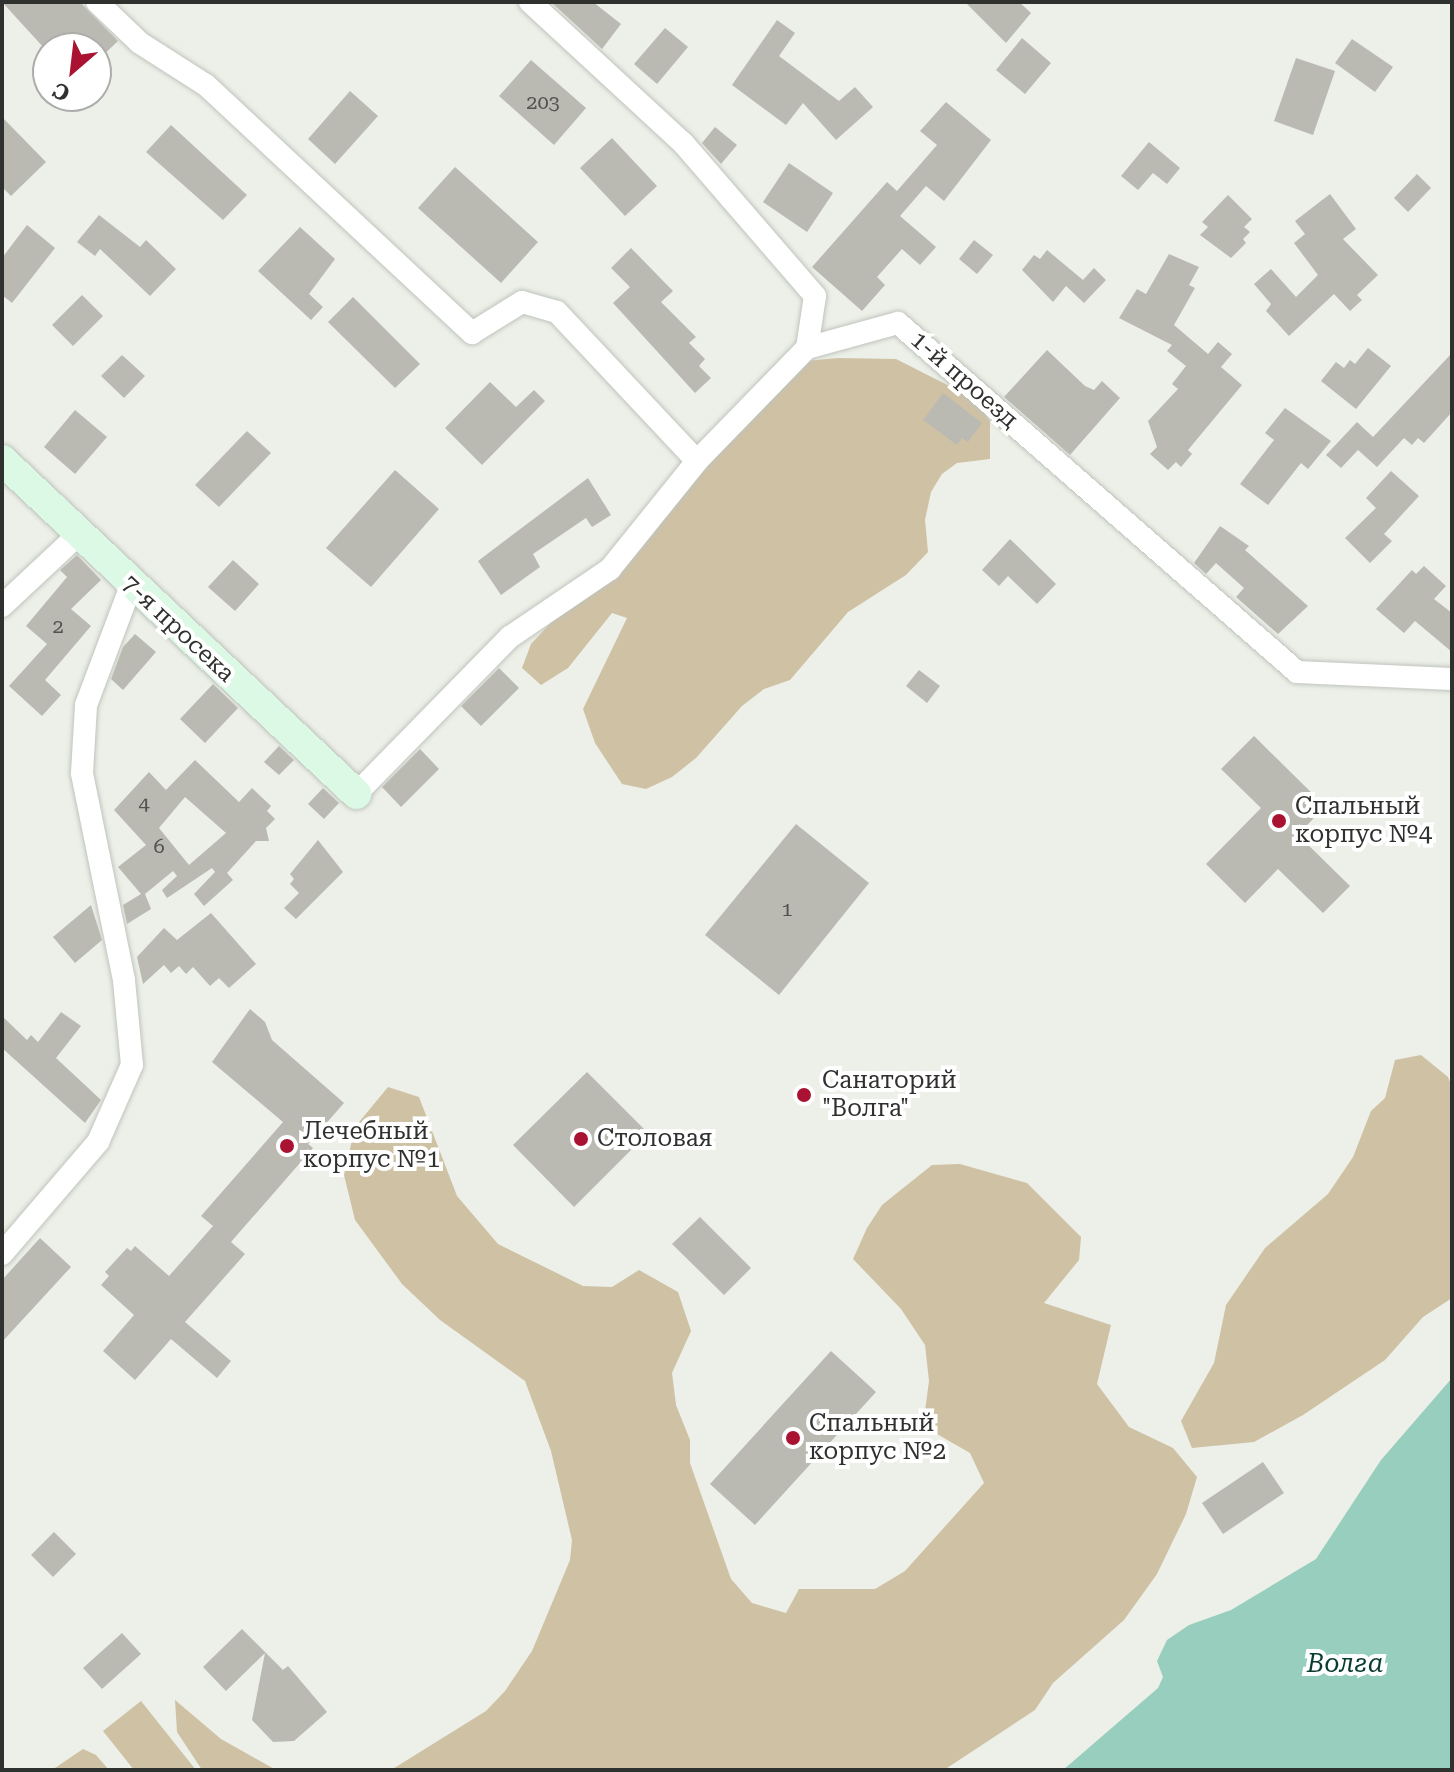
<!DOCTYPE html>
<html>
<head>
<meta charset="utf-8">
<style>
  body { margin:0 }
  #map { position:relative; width:1454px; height:1772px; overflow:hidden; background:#ecf0e8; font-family:"Roboto Serif",serif }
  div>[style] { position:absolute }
  .green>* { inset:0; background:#cfc1a4 }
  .water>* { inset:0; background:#98cebe }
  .building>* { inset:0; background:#babab2 }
  .roads { filter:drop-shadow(0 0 2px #c0c4bd) drop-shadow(0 0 2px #c0c4bd) }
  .street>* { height:22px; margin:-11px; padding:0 11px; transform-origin:11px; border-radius:11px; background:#fff }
  .secondary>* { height:30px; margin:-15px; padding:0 15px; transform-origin:15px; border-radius:15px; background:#dcf9e5 }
  .dots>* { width:22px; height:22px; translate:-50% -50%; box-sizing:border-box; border:4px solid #fff; border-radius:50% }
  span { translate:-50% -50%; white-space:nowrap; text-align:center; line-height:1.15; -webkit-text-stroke:8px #fff; paint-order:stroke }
  .number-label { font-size:20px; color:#52534f }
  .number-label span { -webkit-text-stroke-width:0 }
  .street-label { font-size:24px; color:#2f312e }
  .poi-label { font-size:24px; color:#2f312e }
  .left { translate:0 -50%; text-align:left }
  .water-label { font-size:26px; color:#0a3c31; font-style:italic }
  .frame { position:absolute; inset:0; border:4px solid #2f312e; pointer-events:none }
  .north { position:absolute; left:32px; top:32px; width:80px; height:80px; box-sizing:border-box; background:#fff; border:2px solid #acadab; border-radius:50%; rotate:208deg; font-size:22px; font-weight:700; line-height:32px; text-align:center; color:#2f312e }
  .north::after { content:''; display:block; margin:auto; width:28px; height:36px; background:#a91230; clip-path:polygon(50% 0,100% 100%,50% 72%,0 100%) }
</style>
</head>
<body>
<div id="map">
  <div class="green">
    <i style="clip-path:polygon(838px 358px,896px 359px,973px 398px,990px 421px,990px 459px,957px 463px,942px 474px,931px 492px,925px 520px,928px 552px,906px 575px,848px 612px,790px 680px,764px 689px,742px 706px,696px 758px,672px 777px,646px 789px,622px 784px,595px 743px,583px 709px,627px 618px,612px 613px,568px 668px,541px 685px,522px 668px,531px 644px,795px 362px)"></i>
    <i style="clip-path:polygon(1421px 1055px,1448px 1077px,1452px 1087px,1452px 1298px,1423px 1317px,1385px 1360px,1303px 1415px,1254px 1442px,1192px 1448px,1181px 1421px,1214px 1363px,1226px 1305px,1265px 1248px,1328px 1194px,1353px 1157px,1371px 1111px,1385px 1098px,1395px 1060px)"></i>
    <i style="clip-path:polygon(388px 1087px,419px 1097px,457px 1196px,498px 1244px,583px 1286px,612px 1287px,639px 1270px,678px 1292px,691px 1331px,672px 1373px,676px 1405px,690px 1440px,690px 1463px,731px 1579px,752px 1603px,786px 1613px,799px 1589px,875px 1589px,905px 1571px,984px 1483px,970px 1453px,923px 1426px,929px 1381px,925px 1345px,901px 1309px,853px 1259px,867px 1228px,882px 1205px,932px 1165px,960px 1164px,1027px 1183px,1081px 1237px,1079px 1260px,1044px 1303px,1111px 1325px,1097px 1384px,1129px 1427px,1173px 1448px,1197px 1477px,1186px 1514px,1157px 1574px,1124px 1620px,1053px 1683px,1035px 1710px,944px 1770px,391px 1770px,486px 1711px,505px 1691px,532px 1651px,570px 1560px,572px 1540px,551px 1451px,525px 1381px,440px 1320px,402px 1284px,355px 1220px,344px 1175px,355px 1127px)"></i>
    <i style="clip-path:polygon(175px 1700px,221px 1739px,276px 1770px,202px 1770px,177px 1732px)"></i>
    <i style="clip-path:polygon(141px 1701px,196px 1770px,134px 1770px,103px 1731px)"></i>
    <i style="clip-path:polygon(83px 1749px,96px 1755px,109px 1770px,52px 1770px)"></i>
  </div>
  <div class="water">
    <i style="clip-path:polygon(1452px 1378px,1452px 1770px,1063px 1770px,1158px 1688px,1163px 1677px,1157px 1661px,1167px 1640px,1189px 1625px,1231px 1610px,1316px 1559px,1381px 1460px)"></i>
  </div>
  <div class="building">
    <i style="clip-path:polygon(2px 2px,80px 2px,118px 41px,96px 62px,96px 48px,44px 48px)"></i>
    <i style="clip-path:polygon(551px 2px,593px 2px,621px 24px,602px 49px)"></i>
    <i style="clip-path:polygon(965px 2px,1019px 2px,1031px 13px,1006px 43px)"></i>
    <i style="clip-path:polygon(777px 20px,795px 33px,779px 56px,839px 101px,855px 87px,873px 107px,836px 140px,803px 103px,786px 125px,732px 85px)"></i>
    <i style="clip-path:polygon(665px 28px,688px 47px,657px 84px,634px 64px)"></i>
    <i style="clip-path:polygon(1022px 38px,1051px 63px,1025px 94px,996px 70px)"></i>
    <i style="clip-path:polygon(1352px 39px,1393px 67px,1375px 92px,1335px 63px)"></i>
    <i style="clip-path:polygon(1296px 58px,1335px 71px,1313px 135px,1274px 121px)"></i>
    <i style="clip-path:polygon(531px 60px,586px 108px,554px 145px,499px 96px)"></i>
    <i style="clip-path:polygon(350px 91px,378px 116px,335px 164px,308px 139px)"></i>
    <i style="clip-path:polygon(946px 102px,991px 140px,944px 201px,926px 186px,900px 216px,936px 247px,920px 265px,902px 249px,877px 277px,885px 285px,862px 311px,812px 267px,887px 182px,897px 191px,937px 145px,920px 131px)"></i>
    <i style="clip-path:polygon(2px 117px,46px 162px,11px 196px,2px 187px)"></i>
    <i style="clip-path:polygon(171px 125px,247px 195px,223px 220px,146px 152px)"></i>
    <i style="clip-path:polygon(715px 127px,737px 145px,721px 164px,702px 143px)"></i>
    <i style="clip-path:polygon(612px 138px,657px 186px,625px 216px,580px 168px)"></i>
    <i style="clip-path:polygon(1149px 142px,1180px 168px,1167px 184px,1153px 173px,1138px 190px,1121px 176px)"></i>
    <i style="clip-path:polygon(789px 163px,833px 193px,807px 232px,763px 202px)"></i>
    <i style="clip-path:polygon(455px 167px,538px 242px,501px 283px,418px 208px)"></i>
    <i style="clip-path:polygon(1417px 174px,1431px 188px,1408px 212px,1394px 198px)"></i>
    <i style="clip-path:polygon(1330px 194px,1356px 229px,1343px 239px,1378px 275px,1357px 295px,1362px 300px,1350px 311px,1334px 294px,1289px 336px,1266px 311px,1271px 304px,1254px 284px,1271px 269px,1296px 297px,1318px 275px,1294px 243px,1305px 234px,1295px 221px)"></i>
    <i style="clip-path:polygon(1228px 195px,1252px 219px,1244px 227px,1250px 232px,1243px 239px,1246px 243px,1231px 258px,1200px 235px,1208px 227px,1202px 222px)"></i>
    <i style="clip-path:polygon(99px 215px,140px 247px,146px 240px,176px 269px,150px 296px,100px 249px,95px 256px,77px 242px)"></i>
    <i style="clip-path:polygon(27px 225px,55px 248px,12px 303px,2px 295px,2px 258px)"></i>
    <i style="clip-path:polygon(300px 227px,335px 259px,309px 294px,323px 307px,311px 320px,258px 271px)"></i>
    <i style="clip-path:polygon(974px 240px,993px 255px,977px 274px,959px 259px)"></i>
    <i style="clip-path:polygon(631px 248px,673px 291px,661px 302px,696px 337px,689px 343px,705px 359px,699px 366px,711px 378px,695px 393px,613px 303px,630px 287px,611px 268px)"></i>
    <i style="clip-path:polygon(1047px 250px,1083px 280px,1094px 268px,1106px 280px,1084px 303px,1066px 286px,1053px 302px,1022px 270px,1034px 255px,1040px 259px)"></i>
    <i style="clip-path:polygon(1169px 254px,1199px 267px,1189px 285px,1195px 288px,1174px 325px,1208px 354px,1218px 342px,1232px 354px,1221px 367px,1242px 385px,1188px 450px,1192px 454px,1181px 467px,1176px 462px,1168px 470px,1150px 454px,1157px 447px,1148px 421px,1178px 389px,1172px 384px,1186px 366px,1167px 351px,1172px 345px,1119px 318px,1137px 289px,1146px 294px)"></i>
    <i style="clip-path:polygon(82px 295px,103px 316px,73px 346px,52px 325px)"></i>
    <i style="clip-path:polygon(353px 297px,420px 364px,395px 388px,328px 322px)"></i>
    <i style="clip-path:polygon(1368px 348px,1391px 366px,1356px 409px,1321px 381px,1336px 362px,1344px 368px,1350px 360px,1355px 364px)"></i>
    <i style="clip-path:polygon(1047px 350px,1085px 386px,1094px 390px,1102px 381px,1120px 398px,1070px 455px,1004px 397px)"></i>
    <i style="clip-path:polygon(1452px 353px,1452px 412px,1424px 443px,1418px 438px,1412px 445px,1404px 438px,1377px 467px,1358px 450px,1341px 468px,1326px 455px,1357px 422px,1373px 437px)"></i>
    <i style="clip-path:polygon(122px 355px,145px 376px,124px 398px,101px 376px)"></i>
    <i style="clip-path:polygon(490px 382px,516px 407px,534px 390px,545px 401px,482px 465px,445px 428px)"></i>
    <i style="clip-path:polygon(943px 393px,982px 423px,968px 442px,962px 438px,957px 445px,923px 420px)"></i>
    <i style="clip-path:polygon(1285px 408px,1331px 441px,1308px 469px,1301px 463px,1268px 505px,1240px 484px,1274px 440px,1265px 433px)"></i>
    <i style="clip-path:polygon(75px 410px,107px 437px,75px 474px,44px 447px)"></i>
    <i style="clip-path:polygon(247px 431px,271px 453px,219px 507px,195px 485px)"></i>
    <i style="clip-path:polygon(395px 470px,439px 509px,371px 587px,326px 548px)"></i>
    <i style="clip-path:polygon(1391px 471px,1419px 496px,1384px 534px,1392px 541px,1370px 563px,1345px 538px,1376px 508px,1366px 498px)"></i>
    <i style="clip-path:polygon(588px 478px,611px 515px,592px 527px,586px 518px,533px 554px,540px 567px,501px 595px,478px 561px)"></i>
    <i style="clip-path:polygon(1220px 526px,1249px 546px,1245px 550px,1308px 606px,1278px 634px,1236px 597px,1244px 588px,1216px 563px,1206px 574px,1194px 563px)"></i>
    <i style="clip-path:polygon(1010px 539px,1056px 584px,1037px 604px,1008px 576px,999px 586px,982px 570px)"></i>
    <i style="clip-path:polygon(77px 555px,101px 580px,71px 609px,91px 626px,45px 680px,61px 695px,42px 716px,9px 686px,47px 644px,26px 626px,67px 577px,60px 570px)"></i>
    <i style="clip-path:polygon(233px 560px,259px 584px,235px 611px,208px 587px)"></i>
    <i style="clip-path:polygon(1424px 566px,1446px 586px,1434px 599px,1452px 613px,1452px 652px,1415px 621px,1404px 633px,1376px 609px,1412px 570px,1416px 574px)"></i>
    <i style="clip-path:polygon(135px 634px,156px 652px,123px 690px,111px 679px,123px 647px)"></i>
    <i style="clip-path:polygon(499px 668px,519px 688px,481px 726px,461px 706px)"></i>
    <i style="clip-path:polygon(919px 670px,940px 686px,927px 703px,906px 686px)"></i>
    <i style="clip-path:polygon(213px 684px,238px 708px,205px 743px,180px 719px)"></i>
    <i style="clip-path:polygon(1254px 736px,1325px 806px,1298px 835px,1350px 886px,1323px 913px,1278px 869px,1245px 903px,1206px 864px,1261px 808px,1221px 769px)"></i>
    <i style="clip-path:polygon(279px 746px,294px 760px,279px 775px,264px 762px)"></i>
    <i style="clip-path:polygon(420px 749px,439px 769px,401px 807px,382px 787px)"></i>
    <i style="clip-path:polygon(evenodd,195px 760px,239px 802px,252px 788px,271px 806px,267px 811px,275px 819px,266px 828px,269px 841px,256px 841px,227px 873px,233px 880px,204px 906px,194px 894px,215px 872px,212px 868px,167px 898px,162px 890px,177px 876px,173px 871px,145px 894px,151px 909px,127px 924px,123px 905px,141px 894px,118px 867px,146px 845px,114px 810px,149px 772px,166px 790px,195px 760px,185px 797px,226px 833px,189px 865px,159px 828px,185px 797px)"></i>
    <i style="clip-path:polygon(323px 788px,339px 803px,324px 819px,308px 804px)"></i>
    <i style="clip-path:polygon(796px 824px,869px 883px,779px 995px,705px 935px)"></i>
    <i style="clip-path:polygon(318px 840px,343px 872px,296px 919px,284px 908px,299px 893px,290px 884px,294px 879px,290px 874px)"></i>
    <i style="clip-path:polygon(91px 905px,102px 940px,75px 963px,53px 937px)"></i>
    <i style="clip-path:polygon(211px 913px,256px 964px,229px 988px,219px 978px,210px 986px,193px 967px,186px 974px,179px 966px,171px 973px,164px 965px,143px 984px,137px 957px,164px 928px,177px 940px)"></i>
    <i style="clip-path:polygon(250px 1009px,265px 1022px,272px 1040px,344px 1103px,308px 1144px,313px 1148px,231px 1242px,245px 1254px,185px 1322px,231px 1361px,217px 1378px,171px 1339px,135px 1380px,103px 1351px,134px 1315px,101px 1285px,109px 1276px,105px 1272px,127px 1248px,131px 1251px,135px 1246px,169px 1276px,213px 1226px,201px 1216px,283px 1122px,212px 1062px)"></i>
    <i style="clip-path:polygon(61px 1012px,81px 1026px,56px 1058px,101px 1100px,85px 1123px,2px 1048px,2px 1016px,27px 1040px,31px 1035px,38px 1042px)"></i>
    <i style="clip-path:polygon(587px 1072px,648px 1133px,574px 1207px,513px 1145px)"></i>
    <i style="clip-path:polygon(700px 1217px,751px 1268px,724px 1295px,672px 1244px)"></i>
    <i style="clip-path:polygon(40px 1238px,71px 1267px,2px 1342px,2px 1280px)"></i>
    <i style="clip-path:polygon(831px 1351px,876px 1392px,755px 1525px,710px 1484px)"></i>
    <i style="clip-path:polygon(1263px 1462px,1284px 1493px,1223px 1534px,1202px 1503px)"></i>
    <i style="clip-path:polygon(54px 1532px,76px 1554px,53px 1577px,31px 1555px)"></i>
    <i style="clip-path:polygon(242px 1629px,283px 1670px,288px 1666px,327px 1712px,294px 1741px,273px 1742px,252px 1720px,265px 1653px,226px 1691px,203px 1667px)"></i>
    <i style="clip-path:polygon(122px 1633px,141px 1654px,102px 1689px,83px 1668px)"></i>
  </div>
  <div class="roads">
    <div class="street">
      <i style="left:97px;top:2px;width:59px;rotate:43.6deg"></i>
      <i style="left:140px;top:43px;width:78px;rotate:32.5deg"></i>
      <i style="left:206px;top:85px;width:364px;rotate:43deg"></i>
      <i style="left:472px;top:333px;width:59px;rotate:-31.8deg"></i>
      <i style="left:522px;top:302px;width:36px;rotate:16deg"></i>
      <i style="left:557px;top:312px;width:204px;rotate:46.8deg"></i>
      <i style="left:530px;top:2px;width:208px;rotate:42.7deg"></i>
      <i style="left:683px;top:143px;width:202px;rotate:49.2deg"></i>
      <i style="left:815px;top:296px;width:53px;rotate:98.7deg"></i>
      <i style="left:807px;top:348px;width:94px;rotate:-15.4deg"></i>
      <i style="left:898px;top:323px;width:530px;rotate:41.18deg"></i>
      <i style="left:1297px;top:672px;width:155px;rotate:2.6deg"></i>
      <i style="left:2px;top:606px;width:104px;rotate:-43.1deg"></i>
      <i style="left:356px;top:794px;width:220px;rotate:-45.6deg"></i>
      <i style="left:510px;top:637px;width:121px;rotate:-34.2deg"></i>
      <i style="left:610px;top:569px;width:139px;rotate:-51.1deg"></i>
      <i style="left:697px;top:461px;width:158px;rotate:-45.8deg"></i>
      <i style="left:2px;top:1254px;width:148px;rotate:-49.4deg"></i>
      <i style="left:98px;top:1142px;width:84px;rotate:-66.2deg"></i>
      <i style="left:132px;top:1065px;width:85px;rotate:-95.4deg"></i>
      <i style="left:124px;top:980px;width:211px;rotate:-101.5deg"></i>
      <i style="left:82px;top:773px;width:68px;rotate:-86.6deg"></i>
      <i style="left:86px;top:705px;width:127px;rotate:-69.3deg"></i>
    </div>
    <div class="secondary">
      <i style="left:2px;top:460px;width:487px;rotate:43.3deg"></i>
    </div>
  </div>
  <div class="dots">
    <i style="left:1279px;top:821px;background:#a91230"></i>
    <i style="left:804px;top:1095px;background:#a91230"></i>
    <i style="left:581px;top:1139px;background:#a91230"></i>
    <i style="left:287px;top:1146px;background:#a91230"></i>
    <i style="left:793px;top:1438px;background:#a91230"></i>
  </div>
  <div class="number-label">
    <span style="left:543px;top:102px">203</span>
    <span style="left:58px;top:626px">2</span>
    <span style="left:144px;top:803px">4</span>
    <span style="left:159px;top:846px">6</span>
    <span style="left:787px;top:909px">1</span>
  </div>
  <div class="street-label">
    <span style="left:964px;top:380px;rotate:41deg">1-й проезд</span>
    <span style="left:178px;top:629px;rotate:43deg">7-я просека</span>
  </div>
  <div class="poi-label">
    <span class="left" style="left:1295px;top:821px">Спальный<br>корпус №4</span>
    <span class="left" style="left:822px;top:1095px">Санаторий<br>"Волга"</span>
    <span class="left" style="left:303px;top:1146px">Лечебный<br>корпус №1</span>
    <span class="left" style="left:597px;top:1139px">Столовая</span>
    <span class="left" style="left:809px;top:1438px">Спальный<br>корпус №2</span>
  </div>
  <div class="water-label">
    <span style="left:1345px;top:1664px">Волга</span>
  </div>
  <div class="frame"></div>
  <div class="north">С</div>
</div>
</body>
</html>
